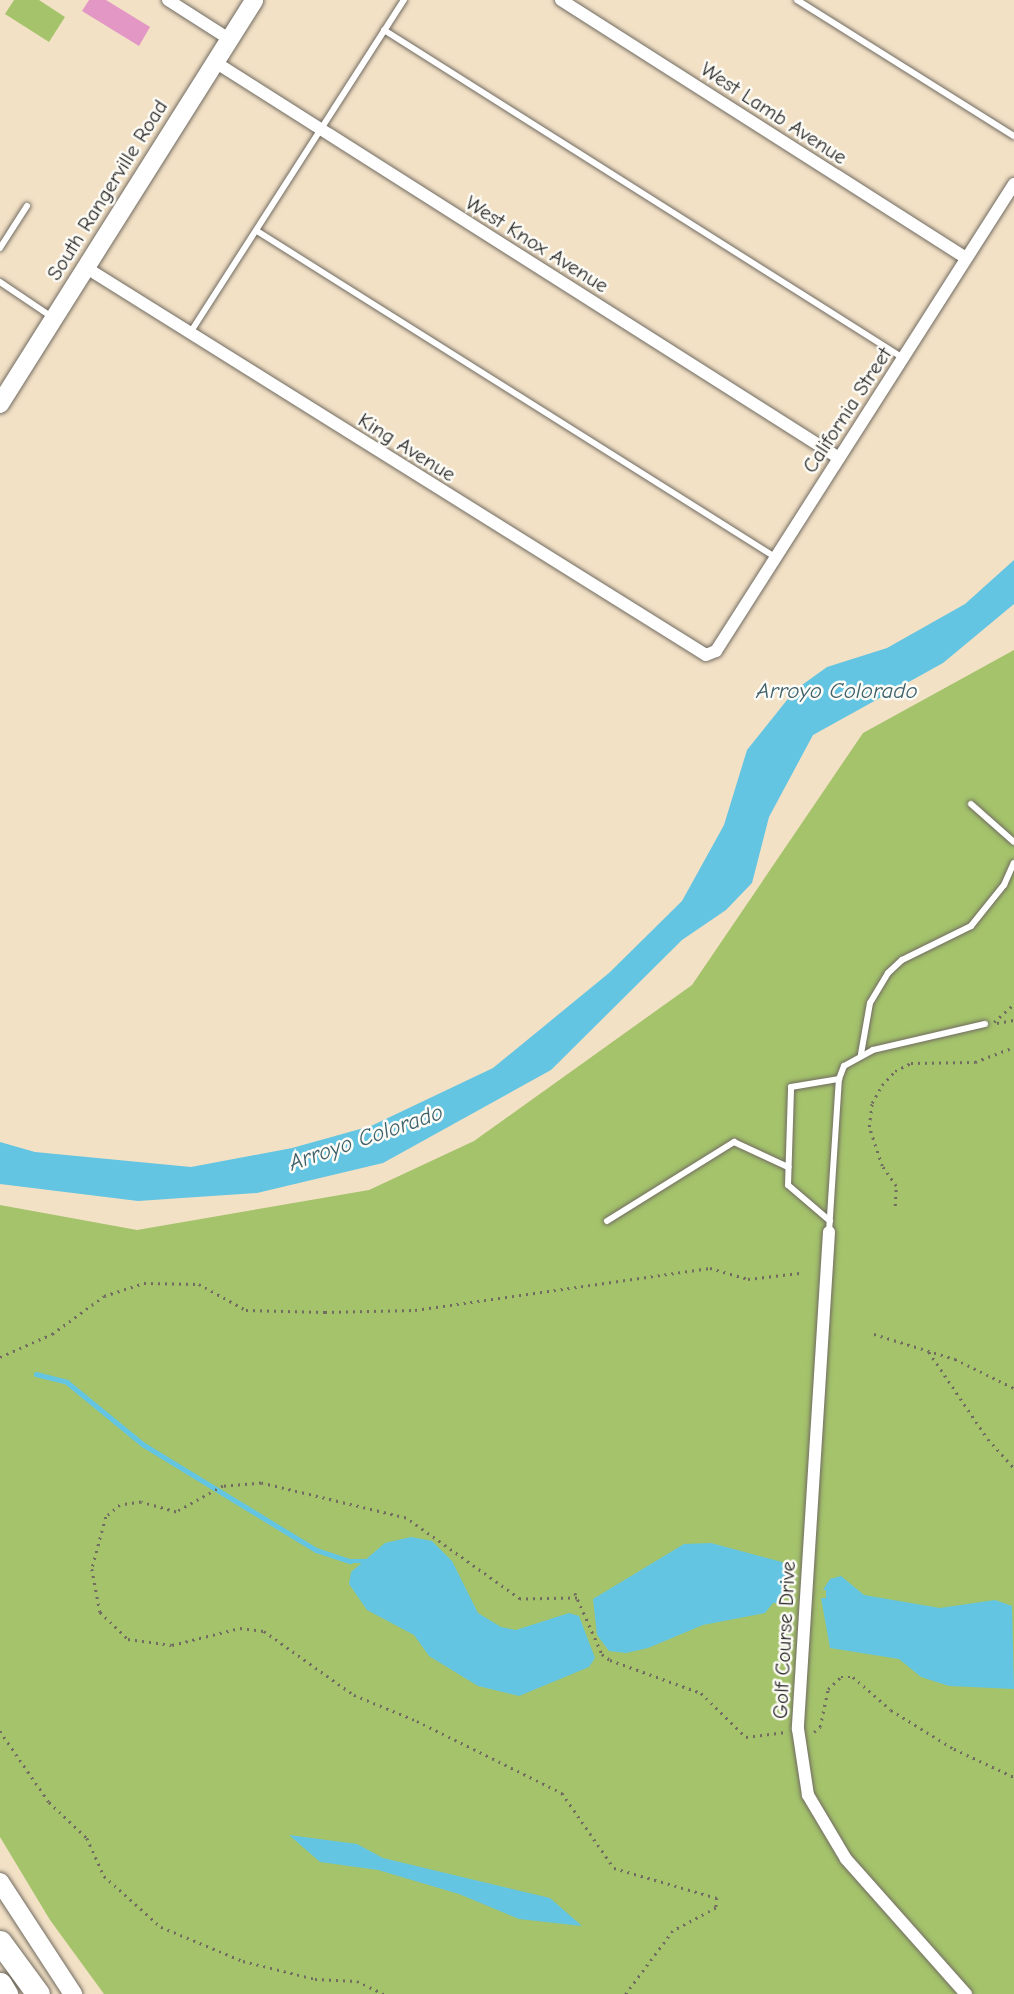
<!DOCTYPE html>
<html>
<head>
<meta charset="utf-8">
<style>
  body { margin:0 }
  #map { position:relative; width:1014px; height:1994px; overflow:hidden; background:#f3e1c6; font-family:"Comic Neue",sans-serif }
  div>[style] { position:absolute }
  .green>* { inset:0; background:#a4c36b }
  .water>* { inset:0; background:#64c5e2 }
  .stream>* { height:4.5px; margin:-2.25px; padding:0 2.25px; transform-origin:2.25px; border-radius:2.25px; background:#64c5e2 }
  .building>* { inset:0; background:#e297c4 }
  .path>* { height:2.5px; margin-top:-1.25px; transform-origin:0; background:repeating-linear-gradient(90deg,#716b61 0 2px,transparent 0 7px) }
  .roads { filter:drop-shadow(0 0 2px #716b61) drop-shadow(0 0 2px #716b61) }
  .lane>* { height:6px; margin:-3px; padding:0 3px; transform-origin:3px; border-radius:3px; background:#fff }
  .street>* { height:12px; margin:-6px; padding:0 6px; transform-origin:6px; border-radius:6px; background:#fff }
  .secondary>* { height:18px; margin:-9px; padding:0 9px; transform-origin:9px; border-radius:9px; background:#fff }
  .highway>* { height:23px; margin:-11.5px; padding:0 11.5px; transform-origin:11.5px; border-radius:11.5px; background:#fff }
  span { translate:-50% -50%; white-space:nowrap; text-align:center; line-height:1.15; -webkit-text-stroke:5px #fdfcf7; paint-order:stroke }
  .street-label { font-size:21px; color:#2b2b2b }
  .water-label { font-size:23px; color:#3f616b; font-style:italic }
</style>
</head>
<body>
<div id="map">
  <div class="green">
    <i style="clip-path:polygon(14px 0,39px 0,65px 17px,49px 42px,5px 14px)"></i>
    <i style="clip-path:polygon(1014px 650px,1014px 1994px,104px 1994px,50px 1920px,0 1837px,0 1205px,137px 1230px,369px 1190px,474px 1141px,692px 985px,863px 733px)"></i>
  </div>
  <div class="water">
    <i style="clip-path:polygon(1014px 560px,1014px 604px,943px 663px,813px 735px,769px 817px,752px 883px,726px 910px,682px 940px,551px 1070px,383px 1163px,257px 1193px,138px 1201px,0 1184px,0 1142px,35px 1152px,191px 1167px,292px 1148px,371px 1126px,493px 1068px,609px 973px,682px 901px,724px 825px,747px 750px,795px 690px,827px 667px,887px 648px,965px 604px)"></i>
    <i style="clip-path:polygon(411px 1537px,432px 1541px,452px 1561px,478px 1613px,501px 1627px,516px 1630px,569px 1613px,579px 1616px,595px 1658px,589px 1667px,519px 1696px,478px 1686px,429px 1656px,414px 1635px,367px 1610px,349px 1584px,351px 1572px,385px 1543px)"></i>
    <i style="clip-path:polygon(711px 1543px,782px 1562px,791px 1577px,782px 1603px,773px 1603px,765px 1613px,703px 1625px,648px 1648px,626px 1653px,609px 1651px,597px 1635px,593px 1599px,684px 1544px)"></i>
    <i style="clip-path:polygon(841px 1576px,864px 1595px,940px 1608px,995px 1600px,1012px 1606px,1014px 1689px,949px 1686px,921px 1677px,899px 1659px,830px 1648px,821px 1598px,826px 1598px,826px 1590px,823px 1590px,830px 1579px)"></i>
    <i style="clip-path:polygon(289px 1835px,357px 1844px,383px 1858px,550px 1898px,582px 1926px,519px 1919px,459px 1894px,378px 1870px,320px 1862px)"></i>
  </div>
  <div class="stream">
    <i style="left:36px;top:1374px;width:32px;rotate:14deg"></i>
    <i style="left:67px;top:1382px;width:99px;rotate:39.3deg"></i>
    <i style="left:144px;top:1445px;width:202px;rotate:31.4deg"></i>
    <i style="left:316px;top:1550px;width:36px;rotate:18deg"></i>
    <i style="left:350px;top:1561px;width:17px"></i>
  </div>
  <div class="building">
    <i style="clip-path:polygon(89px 0,106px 0,150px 27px,139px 46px,82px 11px)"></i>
  </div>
  <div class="path">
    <i style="left:994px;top:1022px;width:27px;rotate:-42deg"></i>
    <i style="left:997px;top:1023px;width:17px;rotate:-10deg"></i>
    <i style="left:895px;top:1206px;width:20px;rotate:-87deg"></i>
    <i style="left:896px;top:1186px;width:24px;rotate:-125deg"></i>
    <i style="left:882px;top:1166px;width:41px;rotate:-108.4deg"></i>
    <i style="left:869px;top:1127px;width:24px;rotate:-83deg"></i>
    <i style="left:872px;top:1103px;width:21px;rotate:-61deg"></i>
    <i style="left:882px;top:1085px;width:19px;rotate:-47deg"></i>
    <i style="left:895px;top:1071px;width:18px;rotate:-27deg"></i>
    <i style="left:911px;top:1063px;width:64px;rotate:-0.9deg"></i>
    <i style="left:975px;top:1062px;width:42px;rotate:-21deg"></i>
    <i style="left:874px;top:1334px;width:85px;rotate:17.2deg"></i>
    <i style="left:955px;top:1359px;width:66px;rotate:26.2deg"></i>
    <i style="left:929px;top:1352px;width:105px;rotate:55.9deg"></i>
    <i style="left:988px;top:1439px;width:39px;rotate:48deg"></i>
    <i style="left:0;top:1357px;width:57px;rotate:-23.9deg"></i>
    <i style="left:52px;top:1334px;width:64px;rotate:-36.2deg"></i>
    <i style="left:104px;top:1296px;width:42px;rotate:-18deg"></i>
    <i style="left:144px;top:1283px;width:55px;rotate:1deg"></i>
    <i style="left:199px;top:1284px;width:54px;rotate:29deg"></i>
    <i style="left:246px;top:1310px;width:79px;rotate:1.5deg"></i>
    <i style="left:325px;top:1312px;width:90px;rotate:-1.3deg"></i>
    <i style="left:415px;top:1310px;width:298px;rotate:-8.1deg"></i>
    <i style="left:710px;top:1268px;width:40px;rotate:16deg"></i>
    <i style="left:748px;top:1279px;width:52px;rotate:-6.6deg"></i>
    <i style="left:575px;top:1593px;width:67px;rotate:66.1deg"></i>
    <i style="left:602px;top:1654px;width:10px;rotate:37deg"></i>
    <i style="left:610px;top:1660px;width:97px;rotate:19.9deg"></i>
    <i style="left:701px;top:1693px;width:63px;rotate:44.4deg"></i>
    <i style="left:746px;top:1737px;width:40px;rotate:-7.1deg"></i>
    <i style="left:577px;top:1598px;width:57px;rotate:179deg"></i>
    <i style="left:520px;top:1599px;width:140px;rotate:-144.6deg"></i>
    <i style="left:406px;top:1518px;width:149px;rotate:-166.4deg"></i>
    <i style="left:261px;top:1483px;width:38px;rotate:175deg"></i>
    <i style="left:223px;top:1486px;width:54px;rotate:151deg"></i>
    <i style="left:176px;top:1512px;width:36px;rotate:-164deg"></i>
    <i style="left:141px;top:1502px;width:21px;rotate:172deg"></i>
    <i style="left:120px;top:1505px;width:18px;rotate:139deg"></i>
    <i style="left:106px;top:1517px;width:54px;rotate:105.1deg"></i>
    <i style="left:92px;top:1569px;width:44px;rotate:79.5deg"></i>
    <i style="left:100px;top:1612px;width:39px;rotate:44deg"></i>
    <i style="left:128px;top:1639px;width:44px;rotate:7.8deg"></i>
    <i style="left:172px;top:1645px;width:70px;rotate:-14deg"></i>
    <i style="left:240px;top:1628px;width:24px;rotate:7deg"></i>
    <i style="left:264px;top:1631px;width:110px;rotate:35.4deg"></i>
    <i style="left:354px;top:1695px;width:68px;rotate:22.4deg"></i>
    <i style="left:417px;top:1721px;width:162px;rotate:26.4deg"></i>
    <i style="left:562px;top:1793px;width:91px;rotate:55.3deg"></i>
    <i style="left:614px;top:1868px;width:107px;rotate:16.2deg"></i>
    <i style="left:717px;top:1898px;width:10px;rotate:96deg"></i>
    <i style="left:716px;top:1908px;width:49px;rotate:151.9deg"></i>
    <i style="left:673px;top:1931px;width:79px;rotate:126.7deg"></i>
    <i style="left:0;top:1731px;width:86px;rotate:55.4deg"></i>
    <i style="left:49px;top:1802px;width:52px;rotate:43.5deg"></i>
    <i style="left:87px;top:1838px;width:42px;rotate:65.9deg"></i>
    <i style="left:104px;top:1876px;width:76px;rotate:41.8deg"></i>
    <i style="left:161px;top:1927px;width:89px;rotate:22.5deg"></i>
    <i style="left:243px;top:1961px;width:74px;rotate:14deg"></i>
    <i style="left:315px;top:1979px;width:42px;rotate:2.7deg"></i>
    <i style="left:357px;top:1981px;width:30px;rotate:26deg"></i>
    <i style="left:814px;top:1732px;width:8px;rotate:-40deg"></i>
    <i style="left:820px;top:1727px;width:39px;rotate:-78deg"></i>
    <i style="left:828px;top:1689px;width:18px;rotate:-43deg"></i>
    <i style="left:841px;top:1677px;width:12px"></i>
    <i style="left:853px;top:1677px;width:50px;rotate:41deg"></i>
    <i style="left:891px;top:1710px;width:74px;rotate:31.8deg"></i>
    <i style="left:954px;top:1749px;width:66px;rotate:25deg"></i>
  </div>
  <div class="roads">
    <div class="lane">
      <i style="left:797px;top:0;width:256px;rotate:32.1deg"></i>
      <i style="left:384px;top:30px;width:614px;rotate:32.29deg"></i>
      <i style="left:257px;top:231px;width:612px;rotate:32.18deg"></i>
      <i style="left:0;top:248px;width:50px;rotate:-57.3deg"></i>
      <i style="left:0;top:282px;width:63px;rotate:33.9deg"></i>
      <i style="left:190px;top:333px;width:396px;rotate:-57.3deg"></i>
      <i style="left:971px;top:804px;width:57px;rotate:41.5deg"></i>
      <i style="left:861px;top:1054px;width:52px;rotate:-80deg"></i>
      <i style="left:870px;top:1003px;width:35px;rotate:-59deg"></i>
      <i style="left:888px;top:973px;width:19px;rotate:-43deg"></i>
      <i style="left:902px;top:960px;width:77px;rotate:-26.2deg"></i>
      <i style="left:971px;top:926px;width:53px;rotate:-51.2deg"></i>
      <i style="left:1004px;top:885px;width:24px;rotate:-66deg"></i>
      <i style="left:607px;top:1221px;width:150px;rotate:-31.9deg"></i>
      <i style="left:734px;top:1142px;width:60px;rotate:24.8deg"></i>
      <i style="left:830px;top:1221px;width:55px;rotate:-139.4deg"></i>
      <i style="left:788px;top:1185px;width:98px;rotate:-88.2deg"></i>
      <i style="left:791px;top:1087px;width:49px;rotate:-9.5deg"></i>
      <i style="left:829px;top:1232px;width:153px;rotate:-86.3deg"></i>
      <i style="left:839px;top:1079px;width:14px;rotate:-69deg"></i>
      <i style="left:844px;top:1066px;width:33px;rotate:-29deg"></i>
      <i style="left:873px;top:1050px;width:115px;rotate:-13.1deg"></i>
    </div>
    <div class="street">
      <i style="left:168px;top:0;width:72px;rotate:32.6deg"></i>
      <i style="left:561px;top:0;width:480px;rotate:32.5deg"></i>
      <i style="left:215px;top:62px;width:739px;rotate:32.4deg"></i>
      <i style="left:85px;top:267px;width:732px;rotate:32deg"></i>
      <i style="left:706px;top:655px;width:11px;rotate:-22deg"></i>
      <i style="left:716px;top:651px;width:554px;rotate:-57.46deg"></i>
      <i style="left:829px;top:1232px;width:498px;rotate:93.6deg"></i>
      <i style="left:798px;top:1729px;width:67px;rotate:81.4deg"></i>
      <i style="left:808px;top:1795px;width:74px;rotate:59.3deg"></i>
      <i style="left:846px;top:1859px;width:181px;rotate:48.4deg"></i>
    </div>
    <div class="secondary">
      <i style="left:0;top:404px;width:477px;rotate:-57.8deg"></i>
      <i style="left:0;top:1882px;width:134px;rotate:56.9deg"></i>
    </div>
    <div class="highway">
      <i style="left:0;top:1942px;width:64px;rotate:53.8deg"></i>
      <i style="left:0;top:1984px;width:12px;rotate:59deg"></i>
    </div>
  </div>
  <div class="street-label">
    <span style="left:774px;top:113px;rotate:33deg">West Lamb Avenue</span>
    <span style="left:107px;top:190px;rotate:-58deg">South Rangerville Road</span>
    <span style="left:537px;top:244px;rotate:32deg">West Knox Avenue</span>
    <span style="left:847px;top:410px;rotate:-57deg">California Street</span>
    <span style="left:407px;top:447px;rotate:32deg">King Avenue</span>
    <span style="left:784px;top:1640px;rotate:-87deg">Golf Course Drive</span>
  </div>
  <div class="water-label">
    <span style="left:837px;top:691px">Arroyo Colorado</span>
    <span style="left:366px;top:1138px;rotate:-19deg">Arroyo Colorado</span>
  </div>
</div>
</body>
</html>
